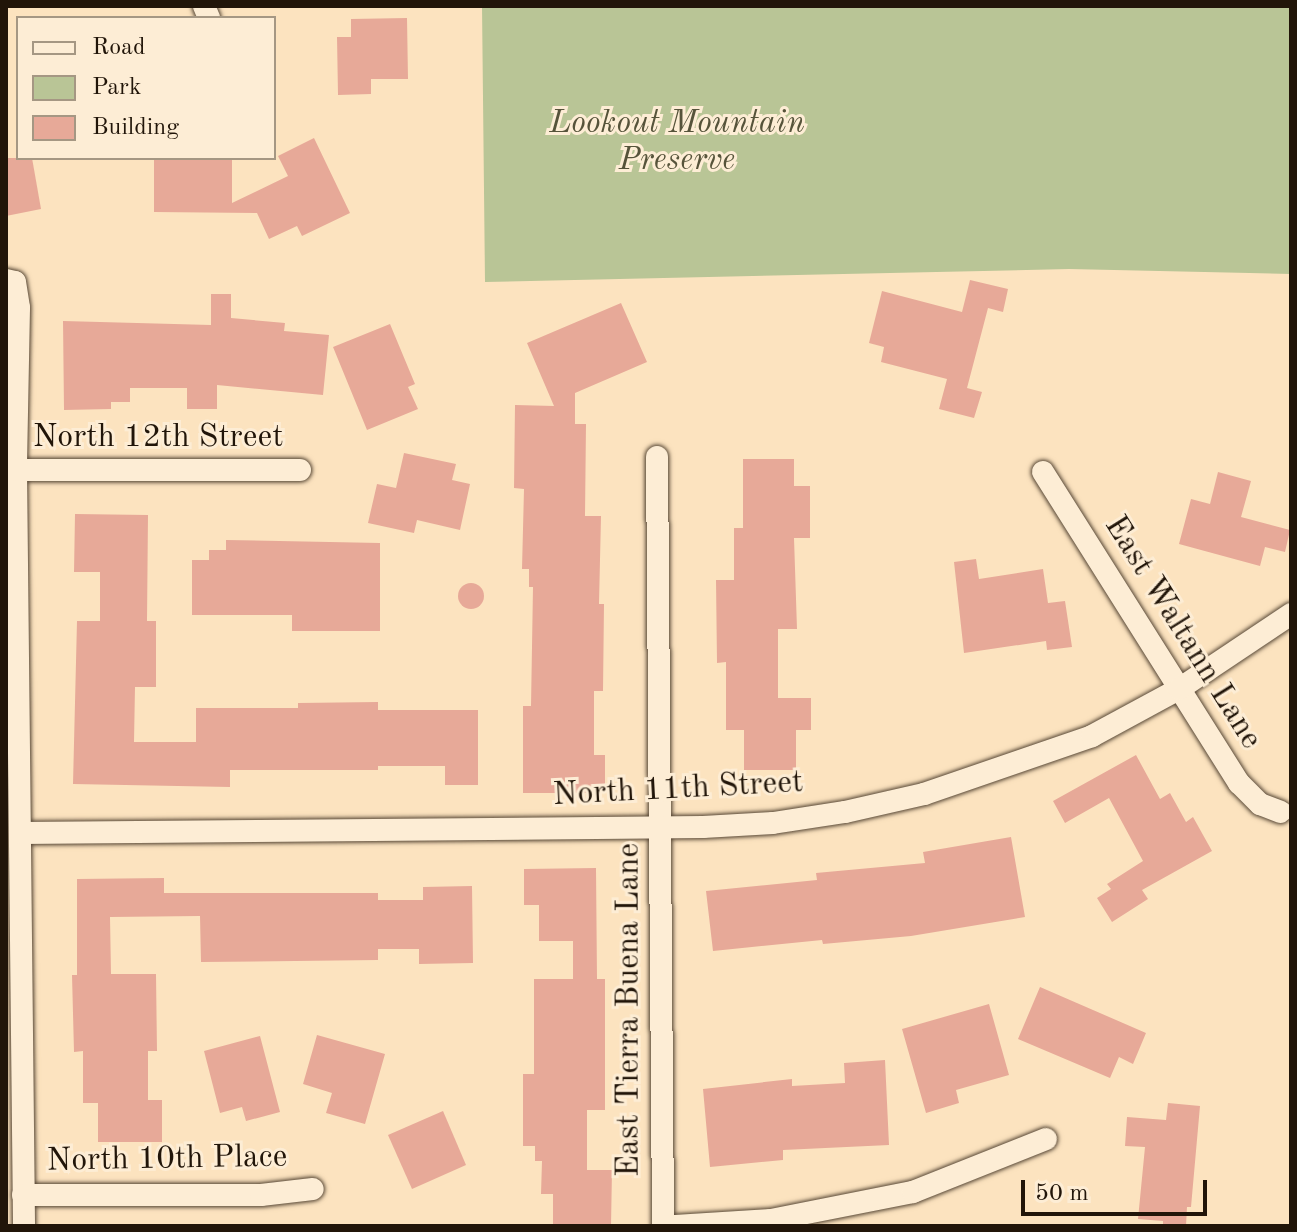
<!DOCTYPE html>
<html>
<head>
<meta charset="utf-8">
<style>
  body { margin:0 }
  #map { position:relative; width:1297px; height:1232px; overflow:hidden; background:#fce3bf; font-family:"Old Standard TT",serif }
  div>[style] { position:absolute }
  .green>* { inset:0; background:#b9c596 }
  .building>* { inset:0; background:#e7a998 }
  .round { border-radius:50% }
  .roads { filter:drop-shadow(0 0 2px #584836) drop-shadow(0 0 2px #584836) }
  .street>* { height:22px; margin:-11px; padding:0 11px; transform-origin:11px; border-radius:11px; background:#fdedd5 }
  span { translate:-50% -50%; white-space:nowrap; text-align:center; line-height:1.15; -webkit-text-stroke:6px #fdedd5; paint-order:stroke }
  .park-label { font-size:32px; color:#56533a; font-style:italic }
  .street-label { font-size:32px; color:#211509 }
  .frame { position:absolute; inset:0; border:8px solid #211509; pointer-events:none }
  .legend { position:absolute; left:16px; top:16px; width:260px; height:144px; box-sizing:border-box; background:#fdedd5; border:2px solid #a59783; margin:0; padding:10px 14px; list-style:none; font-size:24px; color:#211509 }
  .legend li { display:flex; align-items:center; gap:16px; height:40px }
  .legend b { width:40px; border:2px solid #a59783 }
  .scale { position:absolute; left:1021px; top:1180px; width:186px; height:36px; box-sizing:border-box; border:4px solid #211509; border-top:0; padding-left:10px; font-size:24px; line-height:28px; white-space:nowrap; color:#211509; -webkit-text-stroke:6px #fdedd5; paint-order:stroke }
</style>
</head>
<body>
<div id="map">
  <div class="green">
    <i style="clip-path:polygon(482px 6px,1291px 6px,1291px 274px,1069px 269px,485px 282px)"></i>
  </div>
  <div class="building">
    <i style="clip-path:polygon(407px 18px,408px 79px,371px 79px,371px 94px,338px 95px,337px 37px,351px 37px,351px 19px)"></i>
    <i style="clip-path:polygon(314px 138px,350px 213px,302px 236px,297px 226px,269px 239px,257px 213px,154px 212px,154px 158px,232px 158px,232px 203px,288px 176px,278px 156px)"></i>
    <i style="clip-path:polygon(6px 158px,32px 158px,41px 209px,6px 216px)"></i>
    <i style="clip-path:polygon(970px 280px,1008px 289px,1003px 312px,988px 308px,967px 388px,982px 392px,974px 418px,939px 409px,947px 379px,881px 362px,884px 347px,869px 343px,882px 291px,962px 312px)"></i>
    <i style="clip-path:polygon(211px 294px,231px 294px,231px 318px,285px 323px,284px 331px,329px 335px,323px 395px,217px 385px,217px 409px,187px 409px,187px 388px,130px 388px,130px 402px,111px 402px,111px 409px,64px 410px,63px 321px,211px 325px)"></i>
    <i style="clip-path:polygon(621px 303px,647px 362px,575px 393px,575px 424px,586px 424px,585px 516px,601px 516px,599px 604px,604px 604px,603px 691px,594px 691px,594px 755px,605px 755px,605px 793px,523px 793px,523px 706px,531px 706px,533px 587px,529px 587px,529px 569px,522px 569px,524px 489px,514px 488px,515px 405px,554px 406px,527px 343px)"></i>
    <i style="clip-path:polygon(390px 324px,415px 384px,408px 387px,418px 409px,367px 430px,333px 347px)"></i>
    <i style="clip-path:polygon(404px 453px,456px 464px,452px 480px,470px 484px,460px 530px,417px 520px,414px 533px,368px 523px,377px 484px,396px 488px)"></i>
    <i style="clip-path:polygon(743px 459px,794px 459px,794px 486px,810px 486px,810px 538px,794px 538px,797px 629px,778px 629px,778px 698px,811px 698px,811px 730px,796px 730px,796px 770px,744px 770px,744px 730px,726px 730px,726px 662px,717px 663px,716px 580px,734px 580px,734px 528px,743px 528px)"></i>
    <i style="clip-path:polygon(1218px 472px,1251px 481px,1241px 517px,1290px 530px,1285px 552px,1265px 547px,1260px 566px,1179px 544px,1191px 499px,1210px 504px)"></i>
    <i style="clip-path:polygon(75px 514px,148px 515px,147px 621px,156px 621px,156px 687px,135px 687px,134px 742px,196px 742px,196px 708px,298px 708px,298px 703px,378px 702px,378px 710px,478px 710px,478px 785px,445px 785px,445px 766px,378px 766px,378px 770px,230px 770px,230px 787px,73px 784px,77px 621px,100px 621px,100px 572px,74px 572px)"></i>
    <i style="clip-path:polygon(226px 540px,380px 543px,380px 631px,292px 631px,292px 615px,192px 615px,192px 560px,209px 560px,209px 550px,226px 550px)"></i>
    <i style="clip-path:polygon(976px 559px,979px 579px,1043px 569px,1048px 603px,1065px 601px,1072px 647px,1047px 650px,1046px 641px,964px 653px,954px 562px)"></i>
    <i class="round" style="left:458px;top:583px;width:26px;height:26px"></i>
    <i style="clip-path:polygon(1136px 755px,1160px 799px,1170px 793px,1186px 822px,1193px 817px,1212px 851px,1142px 890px,1148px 899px,1112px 922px,1097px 898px,1111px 889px,1107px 884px,1143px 861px,1109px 798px,1065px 823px,1053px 801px)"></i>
    <i style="clip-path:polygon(1011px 837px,1025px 917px,911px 936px,823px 944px,822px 940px,713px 951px,706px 891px,817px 880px,816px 873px,925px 863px,923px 852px)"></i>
    <i style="clip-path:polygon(596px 868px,597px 979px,605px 979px,605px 1110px,587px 1110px,587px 1170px,612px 1170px,611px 1226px,553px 1226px,553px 1194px,541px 1194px,542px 1161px,535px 1161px,535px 1146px,523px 1146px,523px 1074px,534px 1074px,534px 979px,573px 979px,573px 941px,539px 941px,539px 905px,524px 905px,524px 869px)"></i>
    <i style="clip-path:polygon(164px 878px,164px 893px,378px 893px,378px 900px,423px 900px,423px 887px,472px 886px,473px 963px,419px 964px,419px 949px,378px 949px,378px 960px,201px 962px,200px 916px,110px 917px,111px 974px,156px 974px,157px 1051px,148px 1051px,148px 1100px,162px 1100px,162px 1142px,98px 1142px,98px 1103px,83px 1103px,83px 1051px,74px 1052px,72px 975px,77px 975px,77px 879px)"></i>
    <i style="clip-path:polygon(1040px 987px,1146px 1033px,1133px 1064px,1119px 1057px,1110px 1078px,1018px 1039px)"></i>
    <i style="clip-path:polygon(989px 1004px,1009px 1075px,956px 1090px,959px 1103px,926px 1113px,902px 1029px)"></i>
    <i style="clip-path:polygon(317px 1035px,385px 1054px,365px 1124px,326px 1113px,332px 1093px,303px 1084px)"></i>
    <i style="clip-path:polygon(260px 1036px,280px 1112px,246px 1121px,242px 1107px,220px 1113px,204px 1051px)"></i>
    <i style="clip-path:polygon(885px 1060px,889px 1145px,783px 1150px,783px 1160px,710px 1167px,703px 1089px,792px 1079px,792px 1086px,845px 1083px,844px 1063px)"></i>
    <i style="clip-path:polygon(1168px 1103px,1200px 1106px,1191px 1207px,1187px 1207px,1186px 1226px,1163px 1226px,1163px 1221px,1138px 1219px,1145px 1147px,1125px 1146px,1127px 1117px,1166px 1120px)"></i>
    <i style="clip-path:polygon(443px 1111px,466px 1165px,412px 1189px,388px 1135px)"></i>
  </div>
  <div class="roads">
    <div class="street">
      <i style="left:204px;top:6px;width:13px;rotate:67deg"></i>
      <i style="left:6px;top:280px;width:9px;rotate:13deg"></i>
      <i style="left:15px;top:282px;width:26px;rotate:81deg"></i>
      <i style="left:19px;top:308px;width:162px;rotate:91.1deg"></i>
      <i style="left:16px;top:470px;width:756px;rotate:89.39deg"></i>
      <i style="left:657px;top:457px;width:769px;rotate:89.55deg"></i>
      <i style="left:16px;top:470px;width:284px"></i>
      <i style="left:1043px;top:472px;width:368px;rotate:57.8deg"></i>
      <i style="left:1239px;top:783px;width:30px;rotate:45deg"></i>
      <i style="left:1260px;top:804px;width:22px;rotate:21deg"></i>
      <i style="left:20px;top:833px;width:683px;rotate:-0.5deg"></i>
      <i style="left:703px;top:827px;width:70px;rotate:-3.3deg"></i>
      <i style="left:773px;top:823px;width:73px;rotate:-8.7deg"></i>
      <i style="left:845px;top:812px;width:81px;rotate:-12.8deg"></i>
      <i style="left:924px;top:794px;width:178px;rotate:-19deg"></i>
      <i style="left:1092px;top:736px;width:99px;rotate:-28.4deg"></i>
      <i style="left:1179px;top:689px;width:135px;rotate:-33.8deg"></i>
      <i style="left:23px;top:1195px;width:238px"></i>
      <i style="left:261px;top:1195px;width:52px;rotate:-6.6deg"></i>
      <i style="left:675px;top:1226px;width:96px;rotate:-3.6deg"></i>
      <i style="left:771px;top:1220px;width:145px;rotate:-11.2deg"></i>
      <i style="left:913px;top:1192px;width:143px;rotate:-21.7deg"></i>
    </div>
  </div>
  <div class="park-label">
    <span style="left:677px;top:143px">Lookout Mountain<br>Preserve</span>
  </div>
  <div class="street-label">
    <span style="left:158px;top:438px">North 12th Street</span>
    <span style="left:1182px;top:633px;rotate:58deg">East Waltann Lane</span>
    <span style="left:678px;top:790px;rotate:-3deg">North 11th Street</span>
    <span style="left:630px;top:1010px;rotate:-90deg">East Tierra Buena Lane</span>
    <span style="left:167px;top:1160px;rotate:-1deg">North 10th Place</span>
  </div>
  <div class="frame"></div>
  <ul class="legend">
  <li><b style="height:10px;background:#fdedd5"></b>Road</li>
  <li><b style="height:22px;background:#b9c596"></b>Park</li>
  <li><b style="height:22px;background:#e7a998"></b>Building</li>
  </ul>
  <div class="scale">50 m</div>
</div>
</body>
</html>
